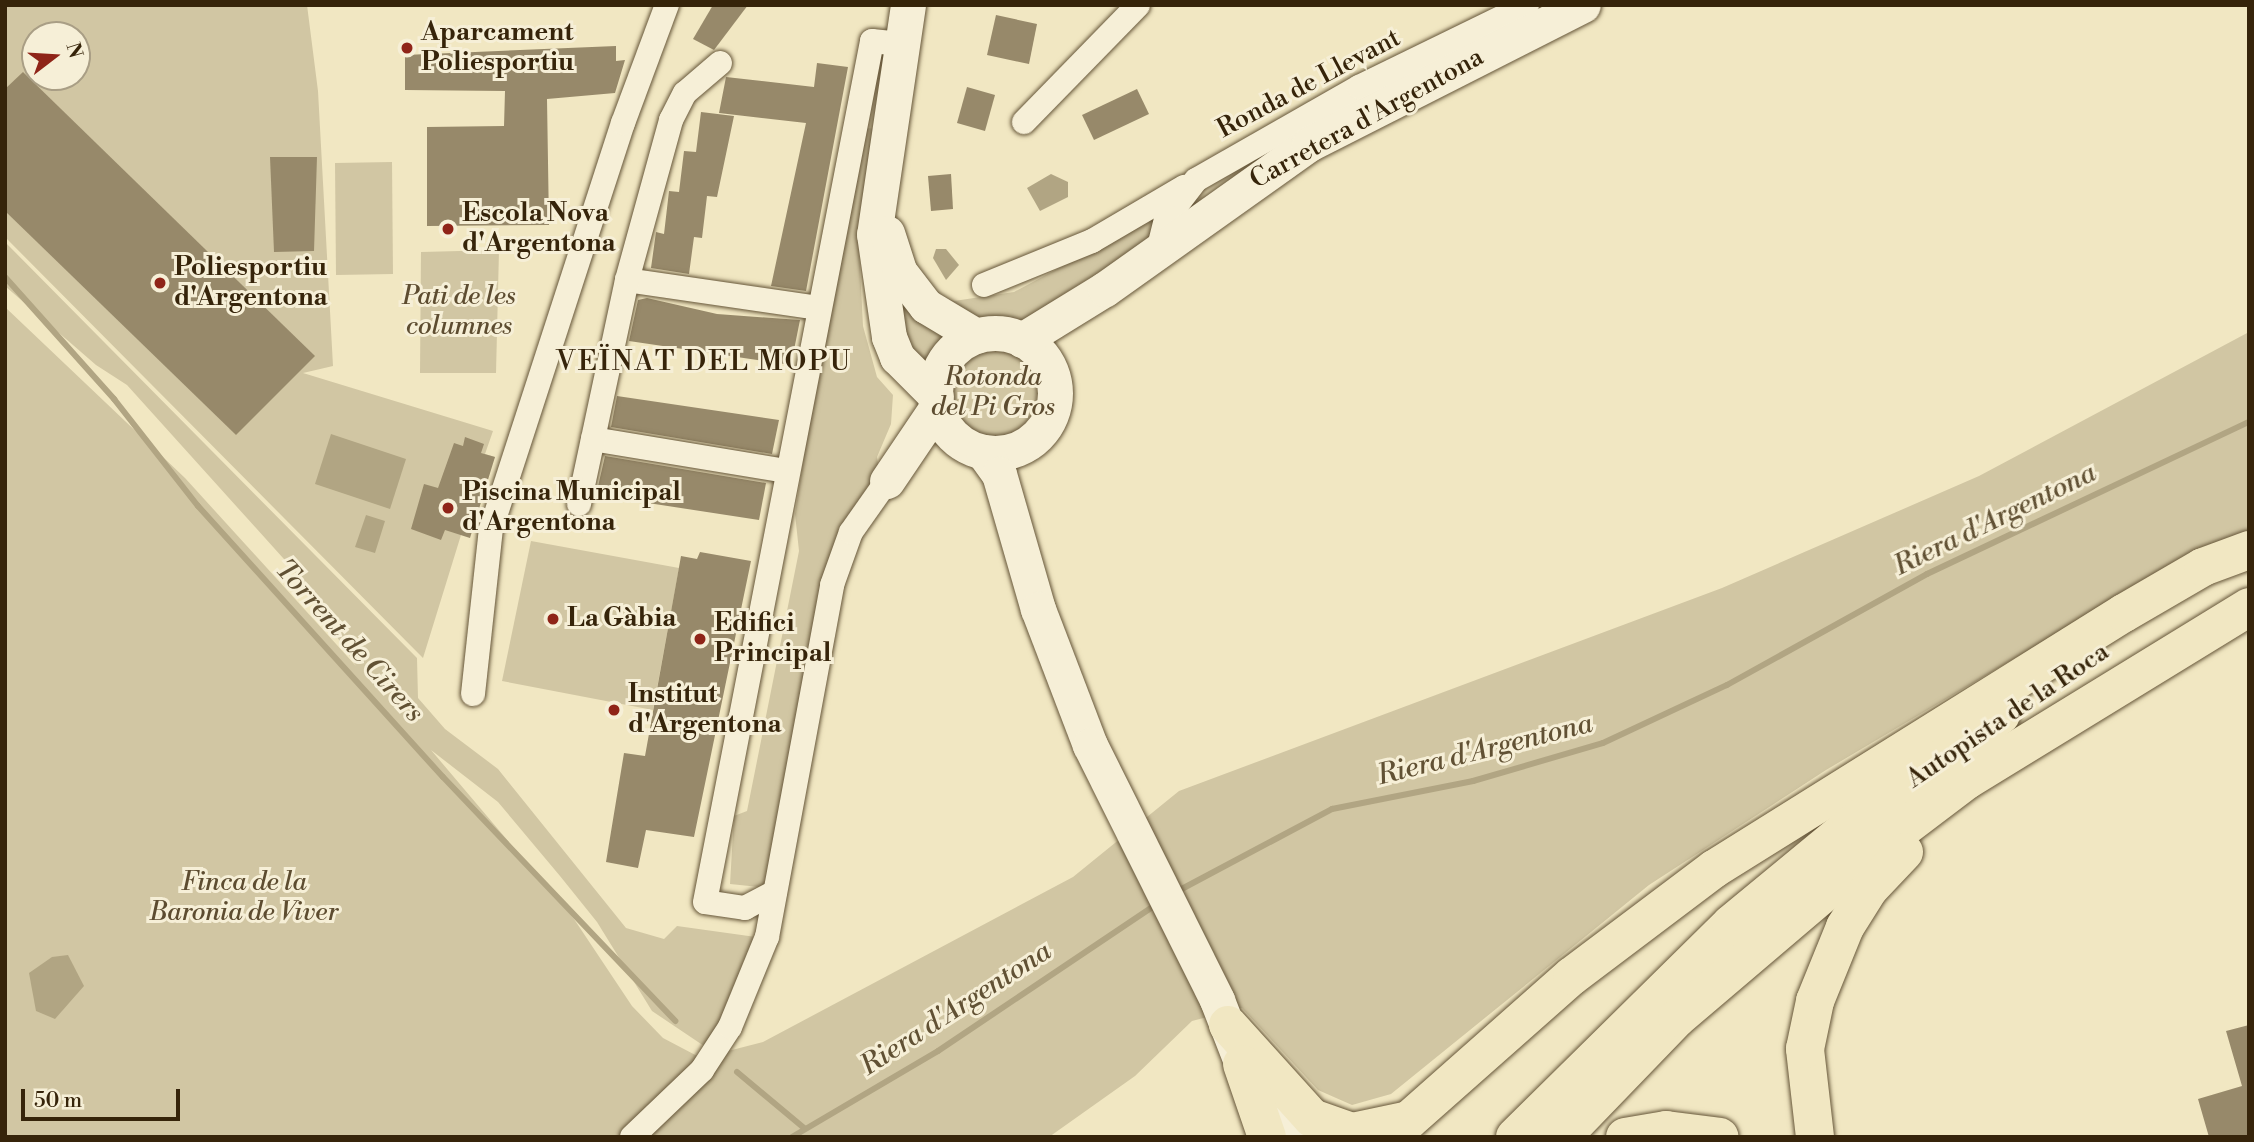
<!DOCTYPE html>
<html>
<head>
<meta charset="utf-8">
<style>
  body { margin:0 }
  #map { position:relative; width:2254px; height:1142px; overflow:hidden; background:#f1e7c2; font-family:"Libre Bodoni",serif }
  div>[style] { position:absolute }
  .green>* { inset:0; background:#d1c6a3 }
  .round { border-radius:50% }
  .water>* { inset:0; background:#b1a583 }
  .stream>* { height:6px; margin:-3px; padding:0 3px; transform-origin:3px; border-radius:3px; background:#b1a583 }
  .building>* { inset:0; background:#97896a }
  .roads { filter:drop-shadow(0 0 2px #655538) drop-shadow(0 0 2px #655538) }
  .street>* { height:24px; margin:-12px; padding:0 12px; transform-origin:12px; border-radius:12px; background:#f6efd7 }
  .secondary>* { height:35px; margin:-17.5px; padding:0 17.5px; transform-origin:17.5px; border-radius:17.5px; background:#f6efd7 }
  .secondary>.ring { margin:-17.5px; padding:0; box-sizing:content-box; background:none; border:35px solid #f6efd7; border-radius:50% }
  .highway>* { height:38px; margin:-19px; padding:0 19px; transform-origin:19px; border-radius:19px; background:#f1e7c2 }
  .dots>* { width:19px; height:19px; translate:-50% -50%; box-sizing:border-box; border:4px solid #f6efd7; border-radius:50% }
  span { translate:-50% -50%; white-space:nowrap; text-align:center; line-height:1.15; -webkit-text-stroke:6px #f6efd7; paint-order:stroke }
  .poi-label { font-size:26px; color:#36240a; font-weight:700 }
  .left { translate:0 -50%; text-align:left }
  .street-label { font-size:26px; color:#36240a }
  .park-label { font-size:26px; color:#5d4c30; font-style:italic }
  .neighbourhood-label { font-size:28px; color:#36240a; letter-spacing:2px }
  .water-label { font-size:28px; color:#615134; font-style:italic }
  .frame { position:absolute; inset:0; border:7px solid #36240a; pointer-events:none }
  .north { position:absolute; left:21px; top:21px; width:70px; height:70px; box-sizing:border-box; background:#f6efd7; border:2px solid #a99e85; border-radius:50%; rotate:73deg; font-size:19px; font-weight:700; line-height:28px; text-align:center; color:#36240a }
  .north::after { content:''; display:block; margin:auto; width:24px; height:32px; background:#8f2418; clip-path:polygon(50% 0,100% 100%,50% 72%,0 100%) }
  .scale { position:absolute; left:21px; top:1089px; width:159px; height:32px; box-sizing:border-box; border:4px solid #36240a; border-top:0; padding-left:9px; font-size:21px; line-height:24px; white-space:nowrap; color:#36240a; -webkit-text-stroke:5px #f6efd7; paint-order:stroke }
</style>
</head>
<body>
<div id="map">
  <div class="green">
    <i style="clip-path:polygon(evenodd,5px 5px,307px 5px,318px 91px,333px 366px,303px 373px,493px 431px,485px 454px,495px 457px,461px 535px,423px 658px,5px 237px,5px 5px,35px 35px,77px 35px,77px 77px,35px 77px,35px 35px)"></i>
    <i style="clip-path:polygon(867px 128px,876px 129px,858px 228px,863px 326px,877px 377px,893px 395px,891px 424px,877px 457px,881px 484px,845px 530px,768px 888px,730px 884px,734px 816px,747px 811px,799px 551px,795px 514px,809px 422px)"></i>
    <i style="clip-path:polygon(392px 162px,393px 274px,336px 275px,335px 163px)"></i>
    <i style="clip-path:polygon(1162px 213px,1152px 239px,1016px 324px,978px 327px,920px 288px,954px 301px,1014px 292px)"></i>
    <i style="clip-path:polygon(5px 242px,417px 658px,418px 698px,445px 729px,498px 769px,626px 928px,664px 939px,677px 926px,763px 938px,710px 1050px,652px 1011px,597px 922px,560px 876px,498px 802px,431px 750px,574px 919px,632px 1006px,663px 1038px,701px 1058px,763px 1042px,1073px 877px,1179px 791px,1722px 588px,1979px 476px,2249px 332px,2249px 530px,2069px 626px,1826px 770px,1649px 885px,1391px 1094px,1352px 1105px,1318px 1090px,1242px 1008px,1192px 1021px,1135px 1076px,1049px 1137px,5px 1137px,5px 307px,185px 478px,356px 666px,292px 568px,127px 385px,96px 365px,5px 286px)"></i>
    <i style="clip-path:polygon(499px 250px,496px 373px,420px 373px,421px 252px)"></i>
    <i style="clip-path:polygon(900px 299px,959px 335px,939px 346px,932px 370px,916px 360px,903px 331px)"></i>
    <i class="round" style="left:949px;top:349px;width:88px;height:88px"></i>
    <i style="clip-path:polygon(531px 541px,679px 568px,653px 710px,502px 681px)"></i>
  </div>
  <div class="water">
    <i style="clip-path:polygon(1051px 174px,1068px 182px,1068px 197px,1040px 211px,1027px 188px)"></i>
    <i style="clip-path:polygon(936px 249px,946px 249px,959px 265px,946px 280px,933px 258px)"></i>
    <i style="clip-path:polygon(331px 434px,406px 459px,390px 509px,315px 484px)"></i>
    <i style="clip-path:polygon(366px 515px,385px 521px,375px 553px,355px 547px)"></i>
    <i style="clip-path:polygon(68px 955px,84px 986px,55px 1019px,36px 1011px,29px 973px,52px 957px)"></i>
  </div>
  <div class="stream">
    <i style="left:5px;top:277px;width:164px;rotate:48.2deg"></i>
    <i style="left:114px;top:399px;width:136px;rotate:51.9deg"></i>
    <i style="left:198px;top:506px;width:365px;rotate:47.9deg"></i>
    <i style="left:443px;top:777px;width:337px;rotate:46.4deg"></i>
    <i style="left:1176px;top:892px;width:177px;rotate:-28deg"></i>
    <i style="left:1332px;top:809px;width:144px;rotate:-11.2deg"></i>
    <i style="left:1473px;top:781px;width:135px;rotate:-16.3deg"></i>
    <i style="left:1603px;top:743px;width:137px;rotate:-25.1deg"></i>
    <i style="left:1727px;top:685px;width:229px;rotate:-29deg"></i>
    <i style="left:1927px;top:574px;width:356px;rotate:-25.3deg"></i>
    <i style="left:737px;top:1072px;width:87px;rotate:39.9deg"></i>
    <i style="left:792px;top:1137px;width:169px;rotate:-30.5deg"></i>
    <i style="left:938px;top:1051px;width:265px;rotate:-33.9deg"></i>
  </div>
  <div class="building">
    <i style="clip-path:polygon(713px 5px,748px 5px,714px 50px,693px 39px)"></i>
    <i style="clip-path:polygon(996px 15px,1037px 24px,1029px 64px,987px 55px)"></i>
    <i style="clip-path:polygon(616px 46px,616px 61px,625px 60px,615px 93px,547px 99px,549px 225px,427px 226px,427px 127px,504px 126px,505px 91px,405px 90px,405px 55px)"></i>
    <i style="clip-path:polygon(817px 63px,848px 67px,806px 291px,771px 286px,806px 123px,719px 113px,726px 77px,814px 87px)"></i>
    <i style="clip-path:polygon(23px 72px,315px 356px,236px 435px,5px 211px,5px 89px)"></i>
    <i style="clip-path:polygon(967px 87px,995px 95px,985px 131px,957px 123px)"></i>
    <i style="clip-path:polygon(1137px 89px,1149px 114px,1094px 140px,1082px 115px)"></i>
    <i style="clip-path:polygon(701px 112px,734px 116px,717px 197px,707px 196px,702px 238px,694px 237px,689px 274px,651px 268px,656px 232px,664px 234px,669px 191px,679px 192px,684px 151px,696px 152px)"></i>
    <i style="clip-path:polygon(270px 157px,317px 157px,314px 251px,274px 252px)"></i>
    <i style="clip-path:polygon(951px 174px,953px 209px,931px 211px,928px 176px)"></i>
    <i style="clip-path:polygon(647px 298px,717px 314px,800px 320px,791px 365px,629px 341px,638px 300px)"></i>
    <i style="clip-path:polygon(617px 396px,779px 420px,772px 454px,611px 427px)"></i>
    <i style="clip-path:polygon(465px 437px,484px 444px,481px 453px,495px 457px,470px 538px,445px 530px,441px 540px,411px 529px,424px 484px,438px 488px,454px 443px,463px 446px)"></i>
    <i style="clip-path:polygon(605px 456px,766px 483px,759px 520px,596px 495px)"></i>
    <i style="clip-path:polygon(700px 552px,751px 561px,694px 837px,646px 830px,638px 868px,606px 862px,624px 753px,645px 756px,681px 556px,697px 559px)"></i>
    <i style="clip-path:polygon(2249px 1025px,2249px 1137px,2209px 1137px,2198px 1099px,2242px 1086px,2226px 1031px)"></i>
  </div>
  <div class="roads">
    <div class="street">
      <i style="left:1024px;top:122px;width:163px;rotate:-45.7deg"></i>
      <i style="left:1159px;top:247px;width:29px;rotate:-76deg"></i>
      <i style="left:1166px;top:219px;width:49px;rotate:-52.4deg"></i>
      <i style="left:1196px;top:180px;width:188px;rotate:-29.7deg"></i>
      <i style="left:1359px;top:87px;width:187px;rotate:-26deg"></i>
      <i style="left:627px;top:280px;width:193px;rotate:8.3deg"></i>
      <i style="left:984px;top:285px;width:117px;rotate:-22.2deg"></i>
      <i style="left:1092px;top:241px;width:107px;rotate:-30.4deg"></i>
      <i style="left:593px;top:439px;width:196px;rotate:9.4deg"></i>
      <i style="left:579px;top:504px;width:229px;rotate:-77.9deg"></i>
      <i style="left:627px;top:280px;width:166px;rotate:-74.6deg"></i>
      <i style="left:671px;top:120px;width:30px;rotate:-63deg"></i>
      <i style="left:685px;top:93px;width:46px;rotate:-40.6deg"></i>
      <i style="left:473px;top:694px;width:166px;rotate:-83.8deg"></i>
      <i style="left:491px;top:529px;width:427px;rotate:-72deg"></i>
      <i style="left:623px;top:123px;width:126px;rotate:-69.6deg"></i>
      <i style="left:775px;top:892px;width:34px;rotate:152deg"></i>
      <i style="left:745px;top:908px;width:40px;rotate:-171.5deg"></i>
      <i style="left:705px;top:902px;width:877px;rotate:-79.02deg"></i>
      <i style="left:872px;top:41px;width:29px;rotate:6deg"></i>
      <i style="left:632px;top:1137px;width:97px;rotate:-43.7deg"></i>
      <i style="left:702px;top:1070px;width:51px;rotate:-56.9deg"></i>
      <i style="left:730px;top:1027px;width:97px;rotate:-67.7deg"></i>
      <i style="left:767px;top:937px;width:358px;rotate:-79.5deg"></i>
      <i style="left:832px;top:585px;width:56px;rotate:-70.3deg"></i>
      <i style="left:851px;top:532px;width:62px;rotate:-54.8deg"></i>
    </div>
    <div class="secondary">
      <i style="left:908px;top:5px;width:232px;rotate:98.4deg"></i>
      <i style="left:874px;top:234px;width:104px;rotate:81.7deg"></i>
      <i style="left:889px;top:337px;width:22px;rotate:68deg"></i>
      <i style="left:897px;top:357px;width:55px;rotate:45deg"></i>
      <i style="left:887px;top:233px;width:40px;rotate:72deg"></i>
      <i style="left:899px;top:271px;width:44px;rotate:52.4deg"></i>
      <i style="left:926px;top:306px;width:58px;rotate:31deg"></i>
      <i class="ring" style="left:935px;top:333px;width:85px;height:85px"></i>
      <i style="left:1022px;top:340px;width:97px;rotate:-31.6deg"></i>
      <i style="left:1105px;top:289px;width:250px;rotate:-35.4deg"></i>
      <i style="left:1309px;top:144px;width:307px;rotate:-26.9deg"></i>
      <i style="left:983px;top:452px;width:27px;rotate:54deg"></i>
      <i style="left:999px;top:474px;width:141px;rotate:73.9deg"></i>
      <i style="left:1038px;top:609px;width:146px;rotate:69.1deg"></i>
      <i style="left:1090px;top:745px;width:285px;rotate:63.5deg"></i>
      <i style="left:1217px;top:1000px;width:69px;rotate:68.7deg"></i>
      <i style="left:1242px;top:1064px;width:90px;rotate:54deg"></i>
      <i style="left:887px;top:481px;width:89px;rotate:-56deg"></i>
    </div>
    <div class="highway">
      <i style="left:1228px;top:1025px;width:125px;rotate:47.9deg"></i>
      <i style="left:1312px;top:1118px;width:42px;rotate:19.3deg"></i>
      <i style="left:1352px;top:1132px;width:58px;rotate:-11.9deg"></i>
      <i style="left:1409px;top:1120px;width:217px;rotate:-41.5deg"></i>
      <i style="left:1572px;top:976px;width:178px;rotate:-37deg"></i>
      <i style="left:1714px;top:869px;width:483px;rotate:-32deg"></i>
      <i style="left:2124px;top:613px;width:91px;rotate:-30.2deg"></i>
      <i style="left:2203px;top:567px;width:49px;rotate:-20.3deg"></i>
      <i style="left:1242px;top:1064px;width:77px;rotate:71.1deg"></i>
      <i style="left:1515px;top:1137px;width:303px;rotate:-44.6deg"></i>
      <i style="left:1731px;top:924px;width:156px;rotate:-39.5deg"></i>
      <i style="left:1851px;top:825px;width:186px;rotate:-36.3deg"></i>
      <i style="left:1562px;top:1137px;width:165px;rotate:-46deg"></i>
      <i style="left:1677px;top:1018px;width:262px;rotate:-40.4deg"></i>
      <i style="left:1877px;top:848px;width:113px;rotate:-37.1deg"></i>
      <i style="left:1967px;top:780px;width:331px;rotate:-31.5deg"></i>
      <i style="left:1625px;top:1137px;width:42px;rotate:-9.7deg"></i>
      <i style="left:1666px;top:1130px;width:54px;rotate:7.4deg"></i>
      <i style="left:1815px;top:1137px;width:89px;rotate:-96.5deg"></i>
      <i style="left:1805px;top:1049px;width:49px;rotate:-78.2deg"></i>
      <i style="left:1815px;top:1001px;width:80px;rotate:-67.9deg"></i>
      <i style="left:1845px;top:927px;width:45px;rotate:-57.7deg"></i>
      <i style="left:1869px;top:889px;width:51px;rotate:-46.6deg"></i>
    </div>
  </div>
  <div class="dots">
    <i style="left:407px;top:48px;background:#8f2418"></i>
    <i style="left:448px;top:229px;background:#8f2418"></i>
    <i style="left:160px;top:283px;background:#8f2418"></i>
    <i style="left:448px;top:508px;background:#8f2418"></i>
    <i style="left:553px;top:619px;background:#8f2418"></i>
    <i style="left:700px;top:639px;background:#8f2418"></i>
    <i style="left:614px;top:710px;background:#8f2418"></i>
  </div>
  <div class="poi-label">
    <span class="left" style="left:421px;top:48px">Aparcament<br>Poliesportiu</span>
    <span class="left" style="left:462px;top:229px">Escola Nova<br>d'Argentona</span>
    <span class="left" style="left:174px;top:283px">Poliesportiu<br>d'Argentona</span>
    <span class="left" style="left:462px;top:508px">Piscina Municipal<br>d'Argentona</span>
    <span class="left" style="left:567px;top:619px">La Gàbia</span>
    <span class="left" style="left:714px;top:639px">Edifici<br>Principal</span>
    <span class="left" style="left:628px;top:710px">Institut<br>d'Argentona</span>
  </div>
  <div class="street-label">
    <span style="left:1309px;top:84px;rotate:-28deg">Ronda de Llevant</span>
    <span style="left:1367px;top:119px;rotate:-29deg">Carretera d'Argentona</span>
    <span style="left:2008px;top:716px;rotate:-34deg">Autopista de la Roca</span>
  </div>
  <div class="park-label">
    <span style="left:459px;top:312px">Pati de les<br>columnes</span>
    <span style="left:993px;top:393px">Rotonda<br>del Pi Gros</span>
    <span style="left:244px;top:898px">Finca de la<br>Baronia de Viver</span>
  </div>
  <div class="neighbourhood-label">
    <span style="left:704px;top:362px">VEÏNAT DEL MOPU</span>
  </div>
  <div class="water-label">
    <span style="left:1995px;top:520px;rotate:-26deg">Riera d'Argentona</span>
    <span style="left:349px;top:641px;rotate:48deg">Torrent de Cirers</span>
    <span style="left:1485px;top:750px;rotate:-14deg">Riera d'Argentona</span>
    <span style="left:956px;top:1009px;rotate:-33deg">Riera d'Argentona</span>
  </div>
  <div class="frame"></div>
  <div class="north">N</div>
  <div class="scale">50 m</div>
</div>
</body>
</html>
